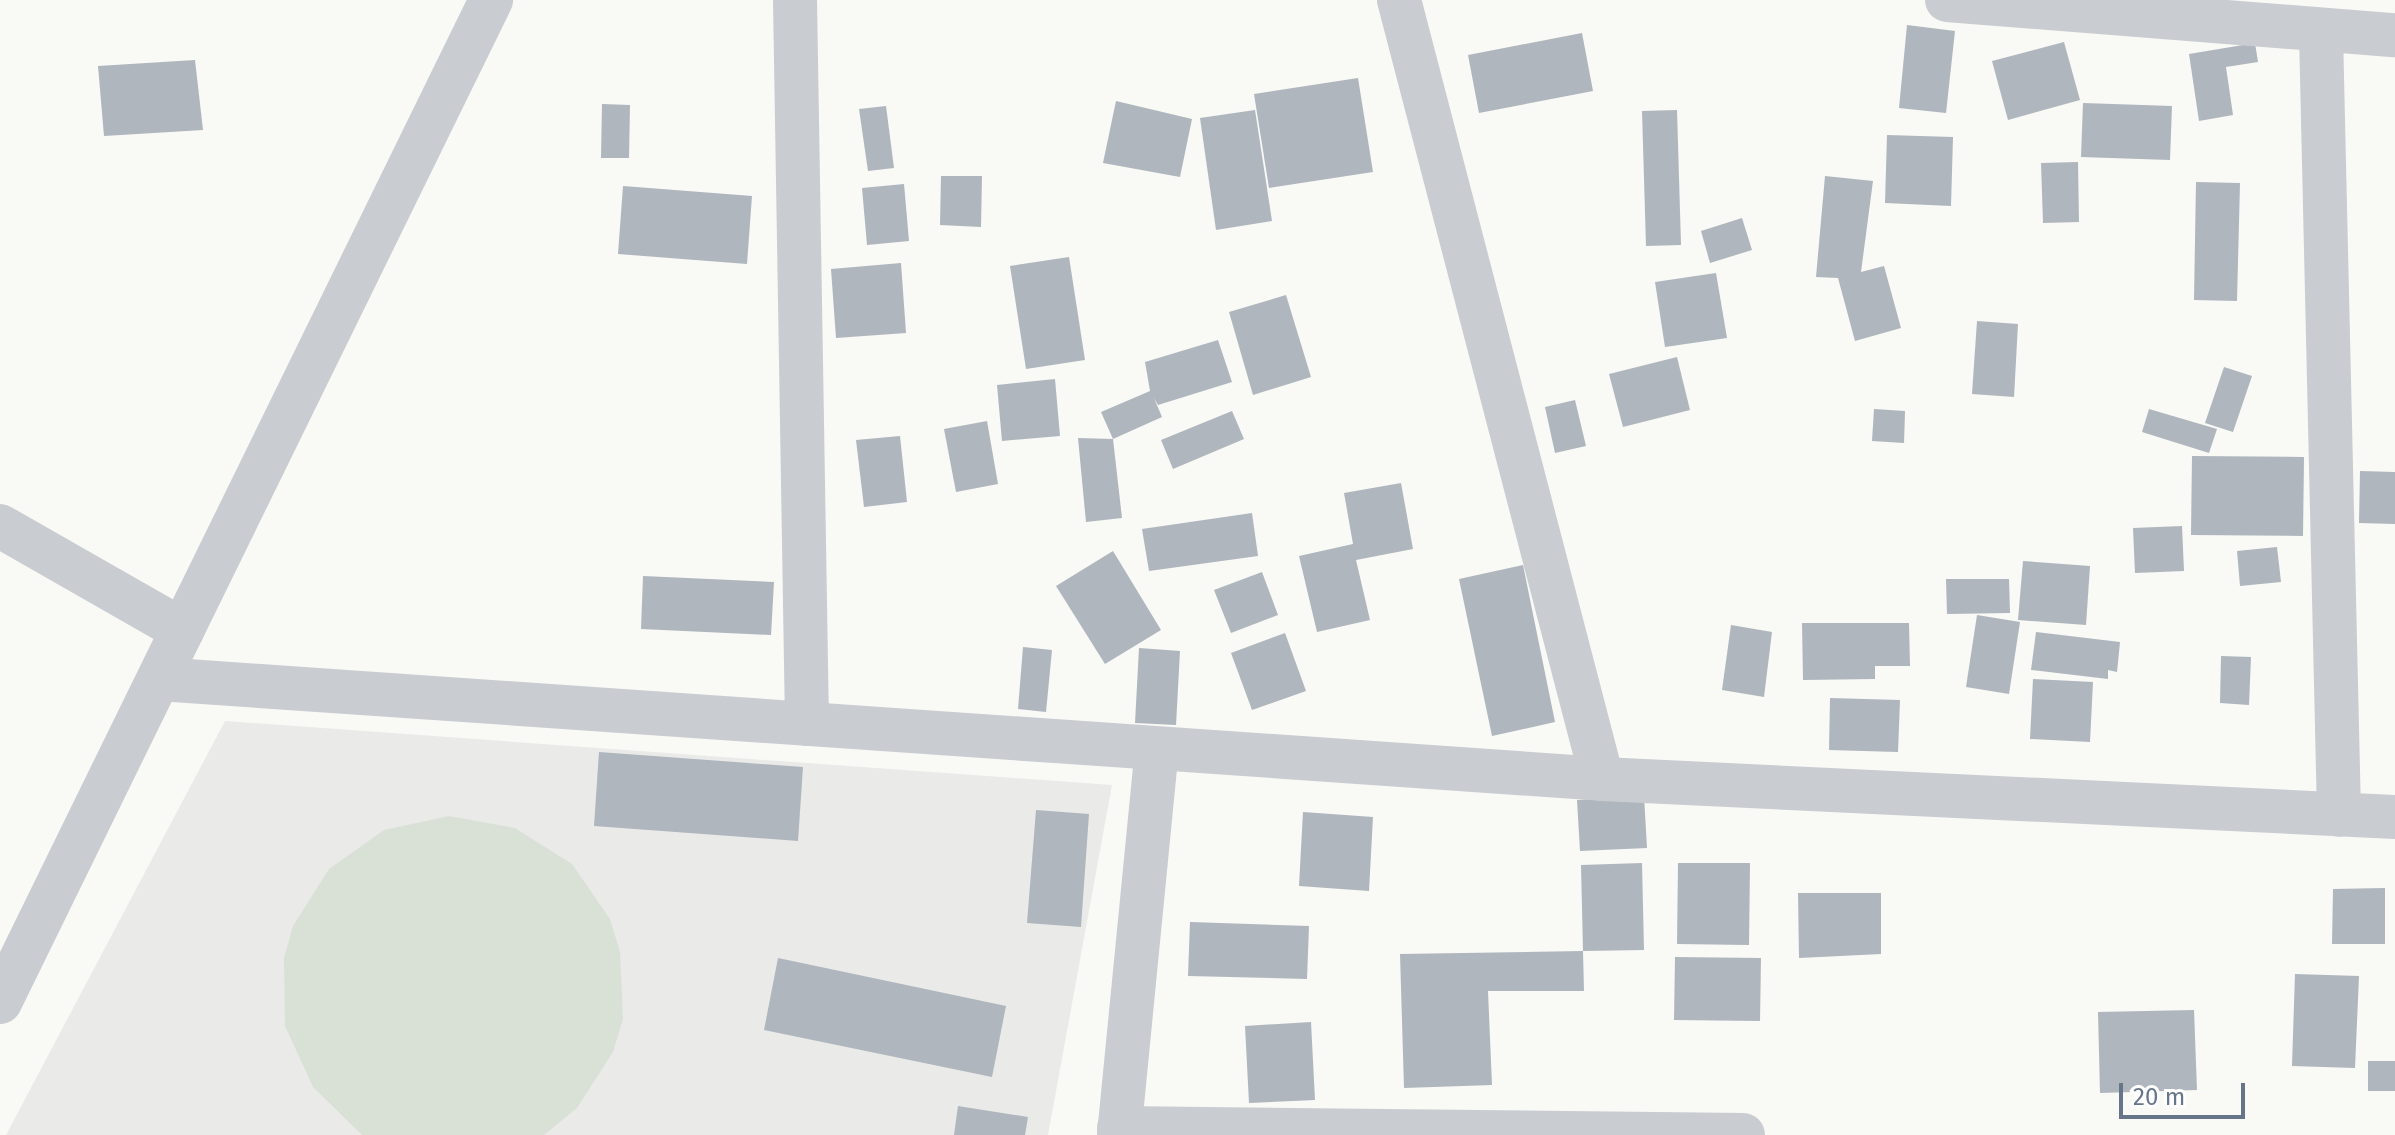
<!DOCTYPE html>
<html>
<head>
<meta charset="utf-8">
<style>
  body { margin:0 }
  #map { position:relative; width:2395px; height:1135px; overflow:hidden; background:#f9f9f6; font-family:"Fira Sans",sans-serif }
  div>[style] { position:absolute }
  .built>* { inset:0; background:#eaeae9 }
  .green>* { inset:0; background:#d9e1d7 }
  .building>* { inset:0; background:#afb6bd }
  .minor>* { height:44px; margin:-22px; padding:0 22px; transform-origin:22px; border-radius:22px; background:#c9ccd0 }
  span { translate:-50% -50%; white-space:nowrap; text-align:center; line-height:1.15; -webkit-text-stroke:8px #fff; paint-order:stroke }
  .scale { position:absolute; left:2119px; top:1083px; width:126px; height:36px; box-sizing:border-box; border:4px solid #667589; border-top:0; padding-left:10px; font-size:24px; line-height:28px; white-space:nowrap; color:#667589; -webkit-text-stroke:6px #fff; paint-order:stroke }
</style>
</head>
<body>
<div id="map">
  <div class="built">
    <i style="clip-path:polygon(225px 721px,1112px 785px,1048px 1135px,6px 1135px)"></i>
  </div>
  <div class="green">
    <i style="clip-path:polygon(449px 816px,515px 828px,572px 864px,610px 919px,620px 952px,623px 1019px,613px 1052px,577px 1108px,544px 1135px,362px 1135px,313px 1087px,285px 1026px,284px 958px,293px 926px,329px 869px,384px 830px)"></i>
  </div>
  <div class="building">
    <i style="clip-path:polygon(1907px 25px,1955px 31px,1946px 113px,1899px 108px)"></i>
    <i style="clip-path:polygon(1582px 33px,1593px 91px,1479px 113px,1468px 55px)"></i>
    <i style="clip-path:polygon(2064px 42px,2080px 100px,2008px 120px,1992px 61px)"></i>
    <i style="clip-path:polygon(2255px 43px,2258px 62px,2226px 67px,2233px 115px,2199px 121px,2189px 54px)"></i>
    <i style="clip-path:polygon(195px 60px,203px 130px,104px 136px,98px 66px)"></i>
    <i style="clip-path:polygon(1358px 78px,1373px 172px,1269px 188px,1254px 94px)"></i>
    <i style="clip-path:polygon(1116px 101px,1192px 119px,1180px 177px,1103px 163px)"></i>
    <i style="clip-path:polygon(2083px 103px,2172px 106px,2170px 160px,2081px 157px)"></i>
    <i style="clip-path:polygon(602px 104px,630px 105px,629px 158px,601px 158px)"></i>
    <i style="clip-path:polygon(886px 106px,894px 168px,868px 171px,859px 109px)"></i>
    <i style="clip-path:polygon(1255px 110px,1272px 221px,1216px 230px,1200px 118px)"></i>
    <i style="clip-path:polygon(1677px 110px,1681px 245px,1646px 246px,1642px 111px)"></i>
    <i style="clip-path:polygon(1887px 135px,1953px 137px,1951px 206px,1885px 203px)"></i>
    <i style="clip-path:polygon(2078px 162px,2079px 222px,2043px 223px,2041px 163px)"></i>
    <i style="clip-path:polygon(941px 176px,982px 176px,981px 227px,940px 225px)"></i>
    <i style="clip-path:polygon(1825px 176px,1873px 181px,1861px 272px,1884px 266px,1901px 328px,1855px 341px,1838px 278px,1816px 277px)"></i>
    <i style="clip-path:polygon(2196px 182px,2240px 183px,2237px 301px,2194px 300px)"></i>
    <i style="clip-path:polygon(904px 184px,909px 241px,867px 245px,862px 188px)"></i>
    <i style="clip-path:polygon(623px 186px,752px 196px,747px 264px,618px 254px)"></i>
    <i style="clip-path:polygon(1742px 218px,1752px 250px,1710px 263px,1701px 231px)"></i>
    <i style="clip-path:polygon(1069px 257px,1085px 360px,1026px 369px,1010px 266px)"></i>
    <i style="clip-path:polygon(901px 263px,906px 333px,836px 338px,831px 269px)"></i>
    <i style="clip-path:polygon(1716px 273px,1727px 338px,1665px 347px,1655px 282px)"></i>
    <i style="clip-path:polygon(1286px 295px,1311px 377px,1253px 395px,1229px 312px)"></i>
    <i style="clip-path:polygon(1977px 321px,2018px 324px,2014px 397px,1972px 394px)"></i>
    <i style="clip-path:polygon(1218px 340px,1232px 382px,1158px 405px,1154px 398px,1162px 417px,1113px 439px,1101px 412px,1150px 391px,1145px 362px)"></i>
    <i style="clip-path:polygon(1677px 357px,1690px 410px,1623px 427px,1609px 374px)"></i>
    <i style="clip-path:polygon(2224px 367px,2252px 376px,2233px 432px,2205px 423px)"></i>
    <i style="clip-path:polygon(1055px 379px,1060px 436px,1002px 441px,997px 385px)"></i>
    <i style="clip-path:polygon(1575px 400px,1586px 446px,1555px 453px,1545px 407px)"></i>
    <i style="clip-path:polygon(1874px 409px,1905px 411px,1904px 443px,1872px 441px)"></i>
    <i style="clip-path:polygon(2149px 409px,2217px 429px,2209px 453px,2142px 432px)"></i>
    <i style="clip-path:polygon(1232px 411px,1244px 439px,1173px 469px,1161px 440px)"></i>
    <i style="clip-path:polygon(987px 421px,998px 484px,956px 492px,944px 429px)"></i>
    <i style="clip-path:polygon(900px 436px,907px 502px,864px 507px,856px 440px)"></i>
    <i style="clip-path:polygon(1078px 438px,1113px 439px,1122px 518px,1086px 522px)"></i>
    <i style="clip-path:polygon(2192px 456px,2304px 457px,2303px 536px,2191px 535px)"></i>
    <i style="clip-path:polygon(2360px 471px,2395px 472px,2395px 524px,2359px 523px)"></i>
    <i style="clip-path:polygon(1401px 483px,1413px 549px,1356px 560px,1370px 620px,1317px 632px,1299px 556px,1353px 544px,1344px 493px)"></i>
    <i style="clip-path:polygon(1252px 513px,1258px 556px,1149px 571px,1142px 529px)"></i>
    <i style="clip-path:polygon(2182px 526px,2184px 571px,2135px 573px,2133px 528px)"></i>
    <i style="clip-path:polygon(2277px 547px,2281px 582px,2240px 586px,2237px 551px)"></i>
    <i style="clip-path:polygon(1113px 551px,1161px 630px,1105px 664px,1056px 586px)"></i>
    <i style="clip-path:polygon(2023px 561px,2090px 566px,2086px 625px,2018px 620px)"></i>
    <i style="clip-path:polygon(1523px 565px,1555px 722px,1492px 736px,1459px 579px)"></i>
    <i style="clip-path:polygon(1262px 572px,1278px 615px,1231px 633px,1214px 590px)"></i>
    <i style="clip-path:polygon(643px 576px,774px 582px,771px 635px,641px 629px)"></i>
    <i style="clip-path:polygon(1946px 579px,2009px 579px,2010px 613px,1947px 614px)"></i>
    <i style="clip-path:polygon(1977px 615px,2020px 622px,2009px 694px,1966px 687px)"></i>
    <i style="clip-path:polygon(1802px 623px,1909px 623px,1910px 666px,1875px 666px,1875px 679px,1803px 680px)"></i>
    <i style="clip-path:polygon(1731px 625px,1772px 632px,1764px 697px,1722px 690px)"></i>
    <i style="clip-path:polygon(2036px 632px,2120px 642px,2117px 672px,2108px 670px,2108px 679px,2031px 670px)"></i>
    <i style="clip-path:polygon(1285px 633px,1306px 691px,1252px 710px,1231px 653px)"></i>
    <i style="clip-path:polygon(1023px 647px,1052px 650px,1046px 712px,1018px 709px)"></i>
    <i style="clip-path:polygon(1139px 648px,1180px 651px,1176px 725px,1135px 723px)"></i>
    <i style="clip-path:polygon(2221px 656px,2251px 657px,2249px 705px,2220px 703px)"></i>
    <i style="clip-path:polygon(2033px 679px,2093px 682px,2090px 742px,2030px 739px)"></i>
    <i style="clip-path:polygon(1830px 698px,1900px 700px,1898px 752px,1829px 750px)"></i>
    <i style="clip-path:polygon(599px 752px,803px 767px,798px 841px,594px 826px)"></i>
    <i style="clip-path:polygon(1644px 796px,1647px 848px,1580px 851px,1577px 800px)"></i>
    <i style="clip-path:polygon(1036px 810px,1089px 814px,1081px 927px,1027px 923px)"></i>
    <i style="clip-path:polygon(1303px 812px,1373px 817px,1369px 891px,1299px 886px)"></i>
    <i style="clip-path:polygon(1642px 863px,1644px 950px,1583px 951px,1584px 991px,1488px 991px,1492px 1085px,1404px 1088px,1400px 954px,1583px 951px,1581px 865px)"></i>
    <i style="clip-path:polygon(1678px 863px,1750px 863px,1749px 945px,1677px 944px)"></i>
    <i style="clip-path:polygon(2385px 888px,2385px 944px,2332px 944px,2333px 889px)"></i>
    <i style="clip-path:polygon(1798px 893px,1881px 893px,1881px 954px,1799px 958px)"></i>
    <i style="clip-path:polygon(1190px 922px,1309px 926px,1307px 979px,1188px 976px)"></i>
    <i style="clip-path:polygon(1675px 957px,1761px 958px,1760px 1021px,1674px 1020px)"></i>
    <i style="clip-path:polygon(778px 958px,1006px 1006px,992px 1077px,764px 1030px)"></i>
    <i style="clip-path:polygon(2295px 974px,2359px 976px,2355px 1068px,2292px 1066px)"></i>
    <i style="clip-path:polygon(2194px 1010px,2197px 1090px,2100px 1093px,2098px 1012px)"></i>
    <i style="clip-path:polygon(1311px 1022px,1315px 1100px,1249px 1103px,1245px 1026px)"></i>
    <i style="clip-path:polygon(2368px 1061px,2395px 1061px,2395px 1091px,2368px 1091px)"></i>
    <i style="clip-path:polygon(958px 1106px,1028px 1117px,1025px 1135px,954px 1135px)"></i>
  </div>
  <div class="minor">
    <i style="left:795px;top:0;width:724px;rotate:89.05deg"></i>
    <i style="left:1399px;top:0;width:805px;rotate:75.39deg"></i>
    <i style="left:1947px;top:0;width:449px;rotate:4.5deg"></i>
    <i style="left:2321px;top:33px;width:782px;rotate:88.68deg"></i>
    <i style="left:0;top:526px;width:210px;rotate:29.7deg"></i>
    <i style="left:159px;top:679px;width:1446px;rotate:3.96deg"></i>
    <i style="left:1602px;top:779px;width:794px;rotate:2.74deg"></i>
    <i style="left:0;top:1002px;width:1116px;rotate:-63.89deg"></i>
    <i style="left:1119px;top:1128px;width:624px;rotate:0.64deg"></i>
    <i style="left:1119px;top:1135px;width:388px;rotate:-84.4deg"></i>
  </div>
  <div class="scale">20 m</div>
</div>
</body>
</html>
